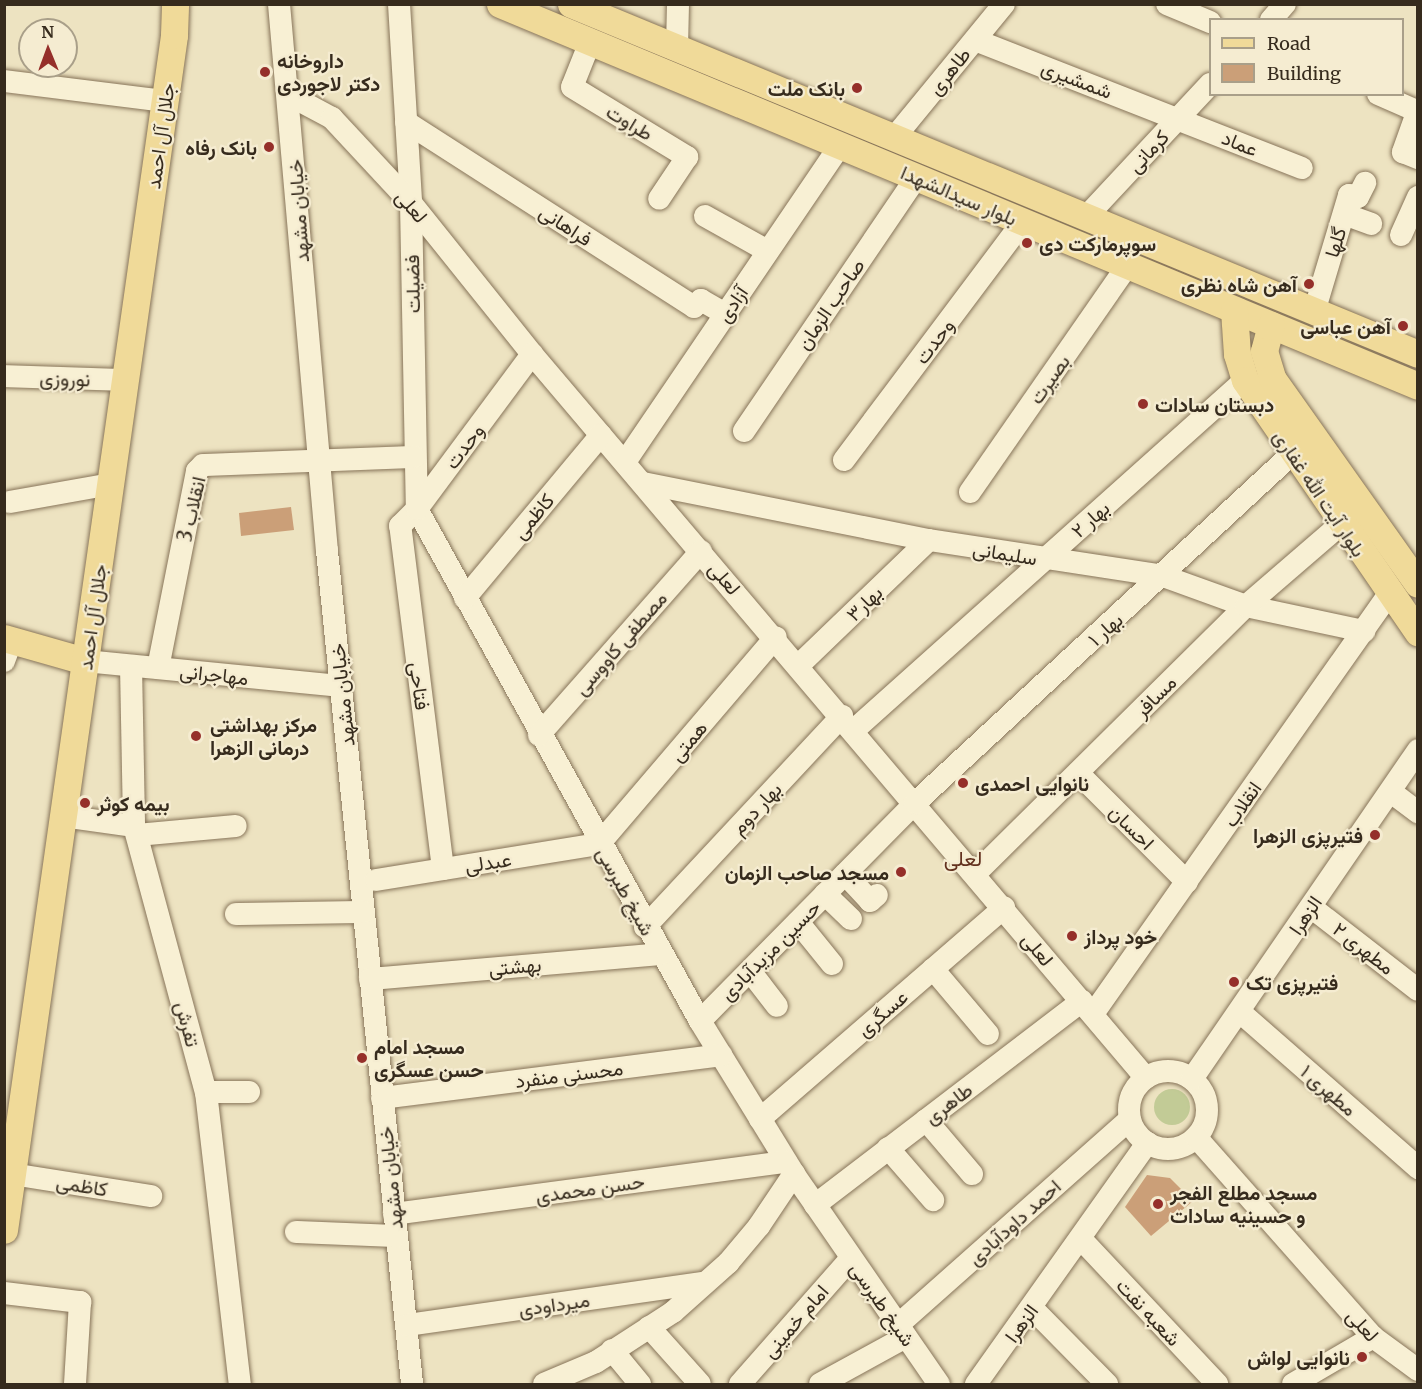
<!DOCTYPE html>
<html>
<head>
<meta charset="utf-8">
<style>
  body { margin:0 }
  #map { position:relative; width:1422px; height:1389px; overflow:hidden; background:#ede3c1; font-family:Merriweather,Vazirmatn,serif }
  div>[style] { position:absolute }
  .green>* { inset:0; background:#c2cb96 }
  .round { border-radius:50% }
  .building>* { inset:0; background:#cb9f78 }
  .roads { filter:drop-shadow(0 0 2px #877459) drop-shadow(0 0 2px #877459) }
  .minor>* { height:22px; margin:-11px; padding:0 11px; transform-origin:11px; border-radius:11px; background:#f8f0d4 }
  .minor>.ring { margin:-11px; padding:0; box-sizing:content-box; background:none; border:22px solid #f8f0d4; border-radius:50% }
  .major>* { height:27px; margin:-13.5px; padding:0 13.5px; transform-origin:13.5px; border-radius:13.5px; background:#f0da99 }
  .dots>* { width:16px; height:16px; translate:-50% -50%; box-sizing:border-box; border:3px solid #f5ecd1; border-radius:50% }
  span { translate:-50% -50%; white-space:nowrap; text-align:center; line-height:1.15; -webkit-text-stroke:4.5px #f5ecd1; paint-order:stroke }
  .poi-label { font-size:20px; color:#362b1d; font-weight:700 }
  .left { translate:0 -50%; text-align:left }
  .right { translate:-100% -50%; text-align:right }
  .street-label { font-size:20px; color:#362b1d }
  .neighbourhood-label { font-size:21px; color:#62301d }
  .frame { position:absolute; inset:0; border:6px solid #362b1d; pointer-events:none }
  .legend { position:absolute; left:1209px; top:18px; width:195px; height:78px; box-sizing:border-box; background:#f5ecd1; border:2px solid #a99f89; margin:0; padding:8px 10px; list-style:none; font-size:18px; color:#362b1d }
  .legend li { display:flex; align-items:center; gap:12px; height:30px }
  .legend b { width:30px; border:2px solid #a99f89 }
  .north { position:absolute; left:18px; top:18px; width:60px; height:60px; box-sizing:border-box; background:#f5ecd1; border:2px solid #a99f89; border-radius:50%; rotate:359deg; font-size:16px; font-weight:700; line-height:24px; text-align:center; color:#362b1d }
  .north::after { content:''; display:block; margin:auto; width:21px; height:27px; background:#952f2a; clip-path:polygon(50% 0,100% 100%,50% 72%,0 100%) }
</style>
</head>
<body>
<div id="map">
  <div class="green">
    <i class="round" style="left:1154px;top:1089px;width:36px;height:36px"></i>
  </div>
  <div class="building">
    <i style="clip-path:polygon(291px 507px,294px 530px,241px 536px,239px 513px)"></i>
    <i style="clip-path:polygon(1147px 1175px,1170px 1178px,1193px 1201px,1151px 1236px,1125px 1207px)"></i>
  </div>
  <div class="roads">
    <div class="minor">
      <i style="left:279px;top:4px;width:549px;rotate:84.99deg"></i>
      <i style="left:327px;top:551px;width:837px;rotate:84.17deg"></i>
      <i style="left:399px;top:4px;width:199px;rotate:86.5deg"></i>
      <i style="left:411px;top:203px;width:306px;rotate:88.9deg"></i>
      <i style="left:417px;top:509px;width:585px;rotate:61.07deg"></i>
      <i style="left:700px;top:1021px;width:180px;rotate:58.4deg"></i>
      <i style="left:794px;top:1174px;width:255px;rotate:55.4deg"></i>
      <i style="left:1167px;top:4px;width:47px;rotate:22.7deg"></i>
      <i style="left:1271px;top:20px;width:21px;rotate:-49deg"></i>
      <i style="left:975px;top:40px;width:351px;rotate:21.4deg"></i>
      <i style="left:590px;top:42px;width:48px;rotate:111.8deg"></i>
      <i style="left:572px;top:87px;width:135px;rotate:31.3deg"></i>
      <i style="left:687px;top:157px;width:50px;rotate:123.7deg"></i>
      <i style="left:677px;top:48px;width:44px;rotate:-88.7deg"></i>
      <i style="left:4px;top:81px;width:162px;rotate:7.1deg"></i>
      <i style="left:1378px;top:94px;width:43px;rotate:23.6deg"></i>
      <i style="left:289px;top:95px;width:49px;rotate:28.1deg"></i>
      <i style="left:332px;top:118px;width:116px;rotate:47.1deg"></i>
      <i style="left:411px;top:203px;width:193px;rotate:51.3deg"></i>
      <i style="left:532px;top:354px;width:949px;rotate:49.7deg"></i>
      <i style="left:1418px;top:110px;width:45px;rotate:109.7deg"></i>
      <i style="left:1403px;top:152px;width:16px;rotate:22deg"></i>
      <i style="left:406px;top:122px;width:342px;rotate:32.7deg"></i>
      <i style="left:694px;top:307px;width:10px;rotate:-45deg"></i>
      <i style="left:701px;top:300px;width:28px;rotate:30deg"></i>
      <i style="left:894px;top:138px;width:173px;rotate:-50.6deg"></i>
      <i style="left:1344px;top:214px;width:29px;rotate:20deg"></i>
      <i style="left:705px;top:216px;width:72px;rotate:29.1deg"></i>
      <i style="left:1086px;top:217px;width:182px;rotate:-47deg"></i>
      <i style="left:1401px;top:235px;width:42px;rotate:-65.9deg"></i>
      <i style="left:1314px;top:312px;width:122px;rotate:-73.3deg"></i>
      <i style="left:1349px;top:195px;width:9px;rotate:13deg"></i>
      <i style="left:1358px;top:197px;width:16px;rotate:-63deg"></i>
      <i style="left:4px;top:376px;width:121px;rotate:1.9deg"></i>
      <i style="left:744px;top:431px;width:306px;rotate:-55.8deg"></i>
      <i style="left:844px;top:460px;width:298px;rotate:-53.1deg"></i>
      <i style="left:625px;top:462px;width:382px;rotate:-55.8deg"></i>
      <i style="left:643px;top:483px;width:292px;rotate:11.3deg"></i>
      <i style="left:929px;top:540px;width:237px;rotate:8.7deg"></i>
      <i style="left:1163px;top:576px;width:88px;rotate:19.9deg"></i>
      <i style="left:1246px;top:606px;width:121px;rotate:12deg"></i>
      <i style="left:970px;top:492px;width:275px;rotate:-55.2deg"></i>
      <i style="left:10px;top:502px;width:103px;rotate:-10.1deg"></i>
      <i style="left:465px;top:598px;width:212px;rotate:-50.2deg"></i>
      <i style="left:4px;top:661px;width:20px;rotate:-70deg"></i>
      <i style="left:85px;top:661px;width:258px;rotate:5.6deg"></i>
      <i style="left:799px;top:665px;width:180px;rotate:-43.9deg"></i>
      <i style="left:131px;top:666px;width:160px;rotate:88.9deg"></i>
      <i style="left:134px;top:826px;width:276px;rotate:74.9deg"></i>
      <i style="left:206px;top:1092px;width:294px;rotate:83.4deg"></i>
      <i style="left:158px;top:668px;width:201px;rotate:-78.8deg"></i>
      <i style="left:197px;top:471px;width:8px;rotate:-45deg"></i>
      <i style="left:203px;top:465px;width:211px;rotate:-2.2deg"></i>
      <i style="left:854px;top:730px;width:525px;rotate:-41.83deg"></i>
      <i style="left:539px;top:735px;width:245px;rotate:-48.6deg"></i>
      <i style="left:1078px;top:773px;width:154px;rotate:45deg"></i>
      <i style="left:1391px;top:792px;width:34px;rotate:37deg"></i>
      <i style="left:63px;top:816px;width:72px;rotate:8deg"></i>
      <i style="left:137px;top:835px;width:99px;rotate:-5.2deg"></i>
      <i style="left:443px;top:869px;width:346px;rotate:-97.1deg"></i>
      <i style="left:400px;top:526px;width:24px;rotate:-45deg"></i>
      <i style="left:417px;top:509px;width:193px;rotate:-53.4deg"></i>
      <i style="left:845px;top:874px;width:37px;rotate:47deg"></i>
      <i style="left:870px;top:901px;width:9px;rotate:-41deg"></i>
      <i style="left:975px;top:874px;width:381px;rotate:-44.7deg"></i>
      <i style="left:1246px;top:606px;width:125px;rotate:-40.8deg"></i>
      <i style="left:376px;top:880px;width:226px;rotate:-9.2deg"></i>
      <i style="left:599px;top:844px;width:272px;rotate:-49.5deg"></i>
      <i style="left:825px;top:894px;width:36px;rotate:44deg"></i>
      <i style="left:1311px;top:907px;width:135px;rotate:37.8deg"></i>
      <i style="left:236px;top:914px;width:127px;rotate:-0.9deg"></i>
      <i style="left:798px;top:922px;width:54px;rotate:51deg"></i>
      <i style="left:645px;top:927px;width:289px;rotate:-47deg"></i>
      <i style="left:933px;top:969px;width:85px;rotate:49.8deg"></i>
      <i style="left:750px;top:971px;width:44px;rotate:52.4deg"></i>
      <i style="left:370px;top:979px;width:292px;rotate:-4.9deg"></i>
      <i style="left:1240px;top:1012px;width:237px;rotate:41.2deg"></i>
      <i style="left:1093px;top:1014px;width:514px;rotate:-54.83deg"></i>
      <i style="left:700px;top:1021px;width:306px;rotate:-45.4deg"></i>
      <i style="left:915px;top:803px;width:515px;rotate:-42.8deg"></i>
      <i class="ring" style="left:1129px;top:1071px;width:56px;height:56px"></i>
      <i style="left:1192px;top:1079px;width:399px;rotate:-55.5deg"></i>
      <i style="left:206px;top:1092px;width:43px"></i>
      <i style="left:382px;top:1098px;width:342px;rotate:-7.2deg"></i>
      <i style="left:760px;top:1119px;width:323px;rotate:-40.9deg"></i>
      <i style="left:926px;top:1120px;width:71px;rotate:49.6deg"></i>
      <i style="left:1196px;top:1137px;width:267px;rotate:48.5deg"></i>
      <i style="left:1373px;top:1337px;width:56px;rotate:36.3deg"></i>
      <i style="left:888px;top:1148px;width:69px;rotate:49.1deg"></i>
      <i style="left:12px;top:1174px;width:141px;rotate:9deg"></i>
      <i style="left:815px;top:1205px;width:336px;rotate:-37.4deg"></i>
      <i style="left:394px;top:1214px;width:395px;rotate:-7.6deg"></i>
      <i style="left:296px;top:1232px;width:100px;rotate:2.3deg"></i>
      <i style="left:1081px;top:1239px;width:199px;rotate:46.8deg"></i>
      <i style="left:4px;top:1293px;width:77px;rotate:6.8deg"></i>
      <i style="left:80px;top:1302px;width:82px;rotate:93.5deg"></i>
      <i style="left:1032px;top:1308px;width:107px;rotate:45.4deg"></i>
      <i style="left:407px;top:1325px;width:298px;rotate:-8.1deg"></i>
      <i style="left:898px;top:1325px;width:310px;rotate:-41.6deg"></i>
      <i style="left:649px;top:1327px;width:76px;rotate:48.2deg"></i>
      <i style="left:612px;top:1350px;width:44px;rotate:50.5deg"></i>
      <i style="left:544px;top:1384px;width:56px;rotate:-22.9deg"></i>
      <i style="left:596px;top:1362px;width:92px;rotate:-33deg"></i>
      <i style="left:673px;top:1312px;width:74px;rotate:-41.7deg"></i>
      <i style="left:728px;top:1263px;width:48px;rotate:-50deg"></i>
      <i style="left:759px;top:1226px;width:63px;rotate:-56.1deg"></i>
      <i style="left:740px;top:1384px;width:168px;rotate:-48.6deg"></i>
      <i style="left:820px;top:1384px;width:98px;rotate:-28.7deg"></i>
      <i style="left:976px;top:1384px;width:296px;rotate:-54.6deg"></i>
      <i style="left:1293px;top:1384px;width:93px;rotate:-30.4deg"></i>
    </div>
    <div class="major">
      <i style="left:500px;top:4px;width:994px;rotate:22.59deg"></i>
      <i style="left:571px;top:4px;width:916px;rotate:22.45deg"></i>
      <i style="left:1234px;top:310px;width:44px;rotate:86.1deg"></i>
      <i style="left:1237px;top:354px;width:27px;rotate:73deg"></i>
      <i style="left:1245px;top:380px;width:306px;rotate:55.6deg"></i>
      <i style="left:1271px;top:325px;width:27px;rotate:105deg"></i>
      <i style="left:1264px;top:351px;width:28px;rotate:73deg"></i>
      <i style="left:1272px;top:378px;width:252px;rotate:54.7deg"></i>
      <i style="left:4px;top:638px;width:84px;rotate:15.9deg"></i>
      <i style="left:4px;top:1230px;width:1207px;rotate:-81.9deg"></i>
      <i style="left:174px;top:35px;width:31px;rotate:-88deg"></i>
    </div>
  </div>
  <div class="dots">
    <i style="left:265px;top:72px;background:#952f2a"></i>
    <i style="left:857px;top:88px;background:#952f2a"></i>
    <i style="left:269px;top:147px;background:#952f2a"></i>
    <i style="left:1027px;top:243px;background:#952f2a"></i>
    <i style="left:1309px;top:284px;background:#952f2a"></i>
    <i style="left:1403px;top:326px;background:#952f2a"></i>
    <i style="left:1143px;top:404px;background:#952f2a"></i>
    <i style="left:196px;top:736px;background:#952f2a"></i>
    <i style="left:963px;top:783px;background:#952f2a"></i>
    <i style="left:85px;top:803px;background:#952f2a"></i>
    <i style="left:1375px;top:835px;background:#952f2a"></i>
    <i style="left:901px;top:872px;background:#952f2a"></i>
    <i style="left:1072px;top:936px;background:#952f2a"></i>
    <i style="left:1234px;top:982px;background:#952f2a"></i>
    <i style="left:362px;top:1058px;background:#952f2a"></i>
    <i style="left:1158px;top:1204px;background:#952f2a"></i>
    <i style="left:1362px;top:1357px;background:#952f2a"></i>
  </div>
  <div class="poi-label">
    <span class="left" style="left:277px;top:72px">داروخانه<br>دکتر لاجوردی</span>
    <span class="right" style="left:845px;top:88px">بانک ملت</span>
    <span class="right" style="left:257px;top:147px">بانک رفاه</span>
    <span class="left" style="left:1039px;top:243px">سوپرمارکت دی</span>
    <span class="right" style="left:1297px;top:284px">آهن شاه نظری</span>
    <span class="right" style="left:1391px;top:326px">آهن عباسی</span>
    <span class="left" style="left:1155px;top:404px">دبستان سادات</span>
    <span class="left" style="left:210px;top:736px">مرکز بهداشتی<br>درمانی الزهرا</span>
    <span class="left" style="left:975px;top:783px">نانوایی احمدی</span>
    <span class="left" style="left:97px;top:803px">بیمه کوثر</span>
    <span class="right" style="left:1363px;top:835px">فتیرپزی الزهرا</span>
    <span class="right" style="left:889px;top:872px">مسجد صاحب الزمان</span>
    <span class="left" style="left:1084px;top:936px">خود پرداز</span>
    <span class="left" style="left:1246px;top:982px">فتیرپزی تک</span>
    <span class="left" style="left:374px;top:1058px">مسجد امام<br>حسن عسگری</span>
    <span class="left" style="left:1170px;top:1204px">مسجد مطلع الفجر<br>و حسینیه سادات</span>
    <span class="right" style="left:1350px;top:1357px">نانوایی لواش</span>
  </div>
  <div class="street-label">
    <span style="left:949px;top:71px;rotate:-51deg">طاهری</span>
    <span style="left:1077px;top:79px;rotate:21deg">شمشیری</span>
    <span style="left:630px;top:122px;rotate:31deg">طراوت</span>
    <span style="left:160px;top:136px;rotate:-82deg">جلال آل احمد</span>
    <span style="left:1240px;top:143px;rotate:22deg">عماد</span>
    <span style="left:1148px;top:151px;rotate:-47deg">کرمانی</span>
    <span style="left:959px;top:195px;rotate:23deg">بلوار سیدالشهدا</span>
    <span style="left:412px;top:206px;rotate:49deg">لعلی</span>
    <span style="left:298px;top:211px;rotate:-94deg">خیابان مشهد</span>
    <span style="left:566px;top:225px;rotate:33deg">فراهانی</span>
    <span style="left:1335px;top:242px;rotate:-73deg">گلها</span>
    <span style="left:412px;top:284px;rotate:-91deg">فضیلت</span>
    <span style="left:732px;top:304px;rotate:-56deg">آزادی</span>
    <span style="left:830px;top:304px;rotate:-56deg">صاحب الزمان</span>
    <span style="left:934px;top:341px;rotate:-53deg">وحدت</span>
    <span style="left:65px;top:378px;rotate:2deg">نوروزی</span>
    <span style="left:1049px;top:379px;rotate:-55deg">بصیرت</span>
    <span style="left:464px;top:446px;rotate:-53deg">وحدت</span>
    <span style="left:1320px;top:493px;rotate:56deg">بلوار آیت الله غفاری</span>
    <span style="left:191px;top:509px;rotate:-77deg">انقلاب 3</span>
    <span style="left:533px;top:516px;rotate:-50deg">کاظمی</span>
    <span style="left:1090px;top:519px;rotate:-42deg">بهار ۲</span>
    <span style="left:1005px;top:553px;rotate:9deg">سلیمانی</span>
    <span style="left:725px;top:578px;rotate:49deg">لعلی</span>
    <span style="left:864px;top:603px;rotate:-44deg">بهار۳</span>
    <span style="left:92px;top:617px;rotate:-82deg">جلال آل احمد</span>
    <span style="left:1105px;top:629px;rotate:-42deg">بهار ۱</span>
    <span style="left:620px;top:643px;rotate:-49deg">مصطفی کاووسی</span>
    <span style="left:214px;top:674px;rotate:6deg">مهاجرانی</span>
    <span style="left:420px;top:686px;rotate:83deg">فتاحی</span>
    <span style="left:342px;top:695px;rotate:-96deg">خیابان مشهد</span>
    <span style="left:1155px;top:696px;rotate:-45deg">مسافر</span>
    <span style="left:688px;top:741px;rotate:-50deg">همتی</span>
    <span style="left:1242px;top:804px;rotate:-55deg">انقلاب</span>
    <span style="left:756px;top:808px;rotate:-47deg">بهار دوم</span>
    <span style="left:1132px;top:827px;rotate:45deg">احسان</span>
    <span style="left:488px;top:862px;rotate:-9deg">عبدلی</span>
    <span style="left:626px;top:891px;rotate:61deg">شیخ طبرسی</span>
    <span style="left:1305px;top:915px;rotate:-56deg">الزهرا</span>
    <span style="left:1364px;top:948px;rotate:38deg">مطهری ۲</span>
    <span style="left:1038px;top:949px;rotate:50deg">لعلی</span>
    <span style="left:770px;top:950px;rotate:-45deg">حسین مزیدآبادی</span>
    <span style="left:515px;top:966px;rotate:-5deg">بهشتی</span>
    <span style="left:882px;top:1013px;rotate:-41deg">عسگری</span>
    <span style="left:188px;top:1024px;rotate:75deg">تفرش</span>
    <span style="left:569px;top:1074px;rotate:-7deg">محسنی منفرد</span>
    <span style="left:1329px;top:1090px;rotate:41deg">مطهری ۱</span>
    <span style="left:948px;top:1103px;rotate:-37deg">طاهری</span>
    <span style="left:390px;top:1178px;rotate:-96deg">خیابان مشهد</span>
    <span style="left:82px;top:1185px;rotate:9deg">کاظمی</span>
    <span style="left:590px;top:1188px;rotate:-8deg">حسن محمدی</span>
    <span style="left:1014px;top:1222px;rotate:-42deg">احمد داودآبادی</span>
    <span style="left:554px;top:1304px;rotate:-8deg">میرداودی</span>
    <span style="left:883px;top:1304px;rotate:55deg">شیخ طبرسی</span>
    <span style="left:1149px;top:1312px;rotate:47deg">شعبه نفت</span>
    <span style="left:795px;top:1321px;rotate:-49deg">امام خمینی</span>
    <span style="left:1021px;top:1323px;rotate:-54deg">الزهرا</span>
    <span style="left:1363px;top:1325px;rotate:47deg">لعلی</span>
  </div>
  <div class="neighbourhood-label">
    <span style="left:963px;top:859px">لعلی</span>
  </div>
  <div class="frame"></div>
  <ul class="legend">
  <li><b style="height:8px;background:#f0da99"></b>Road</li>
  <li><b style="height:16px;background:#cb9f78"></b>Building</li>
  </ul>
  <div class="north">N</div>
</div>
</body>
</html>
